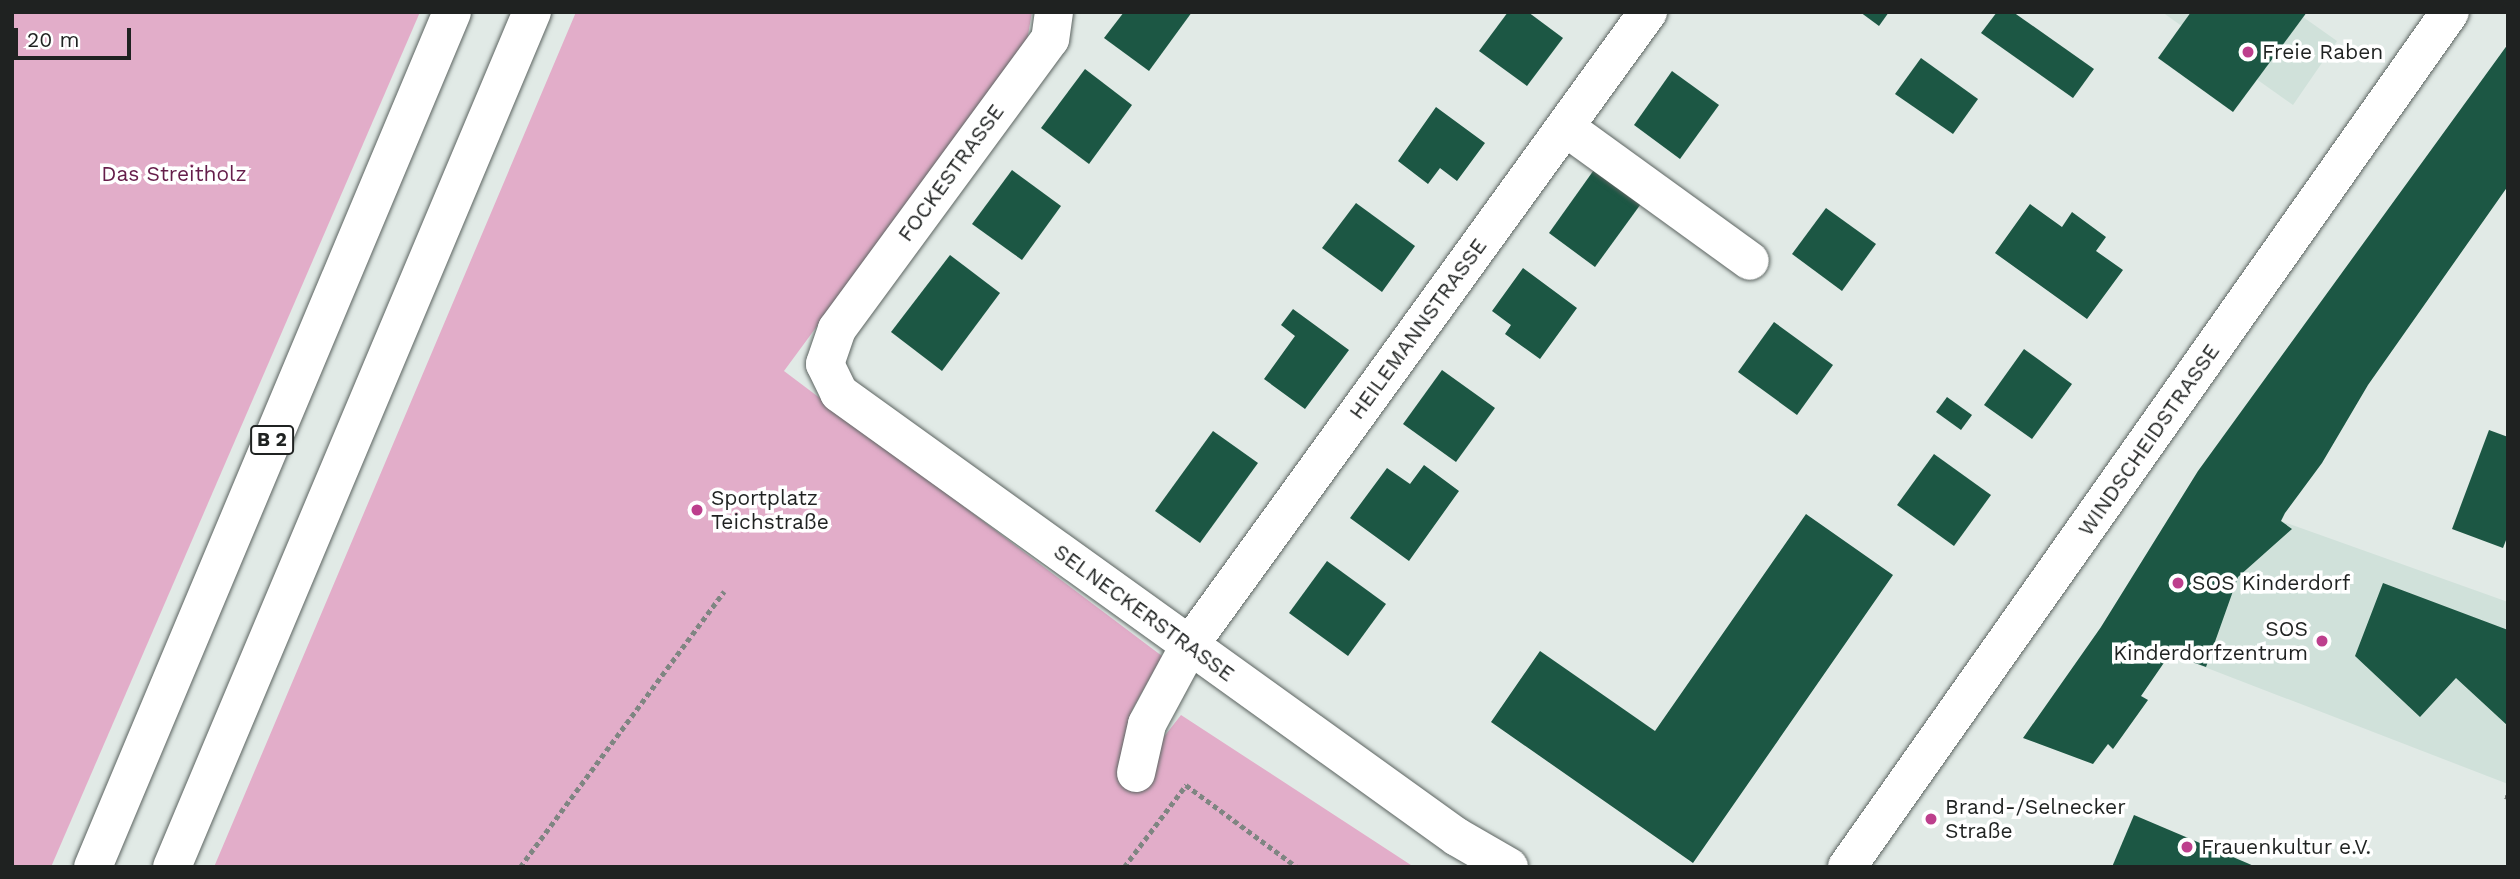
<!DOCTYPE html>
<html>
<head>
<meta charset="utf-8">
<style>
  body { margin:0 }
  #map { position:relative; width:2520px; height:879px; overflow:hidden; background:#e1eae6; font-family:"Work Sans",sans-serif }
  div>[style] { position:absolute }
  .built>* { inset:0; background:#d0e1da }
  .green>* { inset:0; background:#e2adc9 }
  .building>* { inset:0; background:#1c5744 }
  .path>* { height:4.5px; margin-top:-2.25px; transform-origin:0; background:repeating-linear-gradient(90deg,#7f8582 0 5px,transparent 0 8.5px) }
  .roads { filter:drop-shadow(0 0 2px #5c6461) drop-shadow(0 0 2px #5c6461) }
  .minor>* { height:38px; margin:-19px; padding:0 19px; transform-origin:19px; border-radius:19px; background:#fff }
  .highway>* { height:38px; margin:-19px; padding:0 19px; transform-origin:19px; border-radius:19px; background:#fff }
  .dots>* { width:19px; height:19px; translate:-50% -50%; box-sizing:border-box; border:4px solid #fff; border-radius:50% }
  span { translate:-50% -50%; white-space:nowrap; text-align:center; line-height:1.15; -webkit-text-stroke:7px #fff; paint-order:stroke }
  .shield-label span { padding:2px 5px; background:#fff; border:2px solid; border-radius:5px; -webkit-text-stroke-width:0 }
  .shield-label { font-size:19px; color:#1f2221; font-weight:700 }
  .poi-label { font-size:21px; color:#1f2221 }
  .left { translate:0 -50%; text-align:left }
  .right { translate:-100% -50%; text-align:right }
  .street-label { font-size:21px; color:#1f2221 }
  .park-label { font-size:21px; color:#651d4a }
  .frame { position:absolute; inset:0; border:14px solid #1f2221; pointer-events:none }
  .scale { position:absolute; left:14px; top:28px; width:117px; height:32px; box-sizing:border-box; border:4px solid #1f2221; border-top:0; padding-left:9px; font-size:21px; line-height:24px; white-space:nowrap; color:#1f2221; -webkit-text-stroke:5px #fff; paint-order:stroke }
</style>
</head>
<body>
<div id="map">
  <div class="built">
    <i style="clip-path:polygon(2162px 12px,2296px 12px,2337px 41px,2293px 105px)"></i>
    <i style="clip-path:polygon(2198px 471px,2281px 521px,2508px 602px,2508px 784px,2101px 627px)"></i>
  </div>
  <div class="green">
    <i style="clip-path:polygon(12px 12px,420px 12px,51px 867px,12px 867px)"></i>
    <i style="clip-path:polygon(576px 12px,1032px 12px,1027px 41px,784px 371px,1162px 656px,1131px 712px,1163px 738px,1181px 715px,1414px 867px,214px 867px)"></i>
  </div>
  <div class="building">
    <i style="clip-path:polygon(1124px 12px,1192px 12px,1149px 71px,1104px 38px)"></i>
    <i style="clip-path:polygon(1508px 12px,1528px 12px,1563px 38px,1527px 86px,1479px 51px)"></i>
    <i style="clip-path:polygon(1860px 12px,1889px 12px,1879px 26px)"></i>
    <i style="clip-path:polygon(1997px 12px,2013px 12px,2094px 69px,2073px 98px,1981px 33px)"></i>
    <i style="clip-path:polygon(2191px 12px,2307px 12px,2233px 112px,2158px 58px)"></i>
    <i style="clip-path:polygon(2508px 44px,2508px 186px,2368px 385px,2322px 463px,2285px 513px,2281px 521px,2292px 529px,2238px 577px,2206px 667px,2170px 654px,2141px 696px,2148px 700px,2113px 749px,2108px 744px,2093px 764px,2023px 738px,2101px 627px,2198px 471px)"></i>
    <i style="clip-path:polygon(1921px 58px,1978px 99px,1953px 134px,1895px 94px)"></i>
    <i style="clip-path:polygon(1085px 69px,1132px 105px,1089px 164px,1041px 128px)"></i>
    <i style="clip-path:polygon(1672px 71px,1719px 105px,1680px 159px,1634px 125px)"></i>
    <i style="clip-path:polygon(1436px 107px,1485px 143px,1457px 181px,1440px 168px,1428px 184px,1398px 161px)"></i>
    <i style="clip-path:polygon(1596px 167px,1643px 201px,1595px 267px,1549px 233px)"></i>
    <i style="clip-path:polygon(1012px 170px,1061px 206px,1022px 260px,972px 224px)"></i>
    <i style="clip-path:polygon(1356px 203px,1415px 246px,1382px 292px,1322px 248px)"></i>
    <i style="clip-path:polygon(2030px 204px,2062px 227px,2072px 212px,2106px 237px,2096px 251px,2123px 270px,2087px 319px,1995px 253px)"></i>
    <i style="clip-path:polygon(1826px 208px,1876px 244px,1842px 291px,1792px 254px)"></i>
    <i style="clip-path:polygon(950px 255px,1000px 293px,942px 371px,891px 332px)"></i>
    <i style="clip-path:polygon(1523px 268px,1577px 308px,1540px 359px,1505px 334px,1511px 325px,1492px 311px)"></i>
    <i style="clip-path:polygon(1293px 309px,1349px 350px,1305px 409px,1264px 379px,1295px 336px,1281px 325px)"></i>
    <i style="clip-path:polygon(1774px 322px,1833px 365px,1797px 415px,1738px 372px)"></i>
    <i style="clip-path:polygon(2024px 349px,2072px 384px,2032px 439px,1984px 405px)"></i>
    <i style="clip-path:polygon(1442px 370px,1495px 408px,1456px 462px,1403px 424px)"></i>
    <i style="clip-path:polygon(1947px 397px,1972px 415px,1961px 430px,1936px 412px)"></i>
    <i style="clip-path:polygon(2489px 430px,2508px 437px,2508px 535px,2503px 548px,2452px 529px)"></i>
    <i style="clip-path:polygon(1213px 431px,1258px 463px,1200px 543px,1155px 511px)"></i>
    <i style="clip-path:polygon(1934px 454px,1991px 495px,1954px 546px,1897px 505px)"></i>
    <i style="clip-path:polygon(1424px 465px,1459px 491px,1409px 561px,1350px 518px,1387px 468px,1410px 484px)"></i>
    <i style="clip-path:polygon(1806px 514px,1893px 575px,1693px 863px,1491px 722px,1540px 651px,1655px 731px)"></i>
    <i style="clip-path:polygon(1327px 561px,1386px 604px,1348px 656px,1289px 613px)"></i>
    <i style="clip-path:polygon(2383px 583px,2508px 630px,2508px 726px,2456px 678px,2420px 717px,2355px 656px)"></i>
    <i style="clip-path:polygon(2134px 815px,2247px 863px,2256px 867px,2112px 867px)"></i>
  </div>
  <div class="path">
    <i style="left:2505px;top:796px;width:3px;rotate:18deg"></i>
    <i style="left:520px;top:867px;width:343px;rotate:-53.5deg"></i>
    <i style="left:1124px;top:867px;width:103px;rotate:-52.9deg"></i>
    <i style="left:1186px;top:785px;width:138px;rotate:36.5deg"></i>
  </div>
  <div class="roads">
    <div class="minor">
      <i style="left:1054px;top:12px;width:27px;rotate:98deg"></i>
      <i style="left:1050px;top:39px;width:360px;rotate:126.3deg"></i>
      <i style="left:837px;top:329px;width:37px;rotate:109deg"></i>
      <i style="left:825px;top:364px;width:32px;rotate:64deg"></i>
      <i style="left:839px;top:393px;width:761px;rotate:35.7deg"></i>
      <i style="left:1457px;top:837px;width:60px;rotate:30deg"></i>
      <i style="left:1565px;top:127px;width:228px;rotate:35.9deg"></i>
      <i style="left:1136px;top:773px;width:50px;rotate:-77.3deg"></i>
      <i style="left:1147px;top:724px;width:89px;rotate:-61.7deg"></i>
      <i style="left:1189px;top:646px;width:783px;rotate:-54.1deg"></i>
      <i style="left:1847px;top:867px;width:1046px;rotate:-54.81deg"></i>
    </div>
    <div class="highway">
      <i style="left:93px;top:867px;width:927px;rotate:-67.22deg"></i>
      <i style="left:172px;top:867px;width:928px;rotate:-67.17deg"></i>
    </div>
  </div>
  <div class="dots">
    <i style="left:2248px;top:52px;background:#bd3f8d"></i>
    <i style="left:697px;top:510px;background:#bd3f8d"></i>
    <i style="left:2178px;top:583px;background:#bd3f8d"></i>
    <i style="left:2322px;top:641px;background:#bd3f8d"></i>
    <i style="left:1931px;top:819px;background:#bd3f8d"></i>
    <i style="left:2187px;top:847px;background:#bd3f8d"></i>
  </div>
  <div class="shield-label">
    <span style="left:272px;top:440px">B 2</span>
  </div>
  <div class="poi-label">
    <span class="left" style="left:2262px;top:52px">Freie Raben</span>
    <span class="left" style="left:711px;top:510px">Sportplatz<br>Teichstraße</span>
    <span class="left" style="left:2192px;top:583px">SOS Kinderdorf</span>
    <span class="right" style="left:2308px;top:641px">SOS<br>Kinderdorfzentrum</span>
    <span class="left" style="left:1945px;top:819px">Brand-/Selnecker<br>Straße</span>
    <span class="left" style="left:2201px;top:847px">Frauenkultur e.V.</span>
  </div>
  <div class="street-label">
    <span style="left:951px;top:173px;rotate:-54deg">FOCKESTRASSE</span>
    <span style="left:1418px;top:329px;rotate:-54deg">HEILEMANNSTRASSE</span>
    <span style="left:2149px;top:440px;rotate:-55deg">WINDSCHEIDSTRASSE</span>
    <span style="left:1144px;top:613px;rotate:36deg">SELNECKERSTRASSE</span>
  </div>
  <div class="park-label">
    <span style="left:174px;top:174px">Das Streitholz</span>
  </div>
  <div class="frame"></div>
  <div class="scale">20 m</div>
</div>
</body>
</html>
